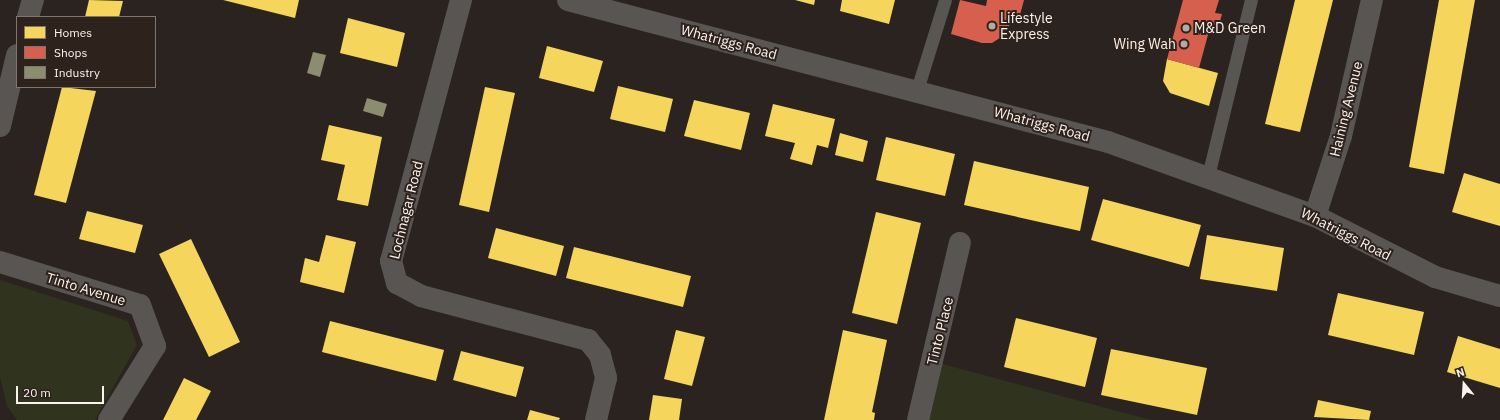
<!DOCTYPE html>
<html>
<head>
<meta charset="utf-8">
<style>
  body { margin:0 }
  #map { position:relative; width:1500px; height:420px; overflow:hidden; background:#2a2320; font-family:"IBM Plex Sans",sans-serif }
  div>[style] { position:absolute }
  .green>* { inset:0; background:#30331d }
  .homes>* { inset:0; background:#f6d55c }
  .shops>* { inset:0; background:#d6604d }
  .industry>* { inset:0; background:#8c8c6e }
  .service>* { height:13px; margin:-6.5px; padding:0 6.5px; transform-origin:6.5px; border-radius:6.5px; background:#585553 }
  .minor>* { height:22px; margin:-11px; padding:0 11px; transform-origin:11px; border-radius:11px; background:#585553 }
  .dots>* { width:11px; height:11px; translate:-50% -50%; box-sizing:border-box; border:2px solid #2e221c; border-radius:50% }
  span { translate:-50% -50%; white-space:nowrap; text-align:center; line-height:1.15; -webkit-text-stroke:4px #2e221c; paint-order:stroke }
  .poi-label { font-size:14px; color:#fcf3ef }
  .left { translate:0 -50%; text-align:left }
  .right { translate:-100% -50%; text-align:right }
  .street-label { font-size:14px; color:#fcf3ef }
  .legend { position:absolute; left:16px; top:16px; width:140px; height:72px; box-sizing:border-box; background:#2e221c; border:1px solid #807670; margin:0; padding:5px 7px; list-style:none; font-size:12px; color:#fcf3ef }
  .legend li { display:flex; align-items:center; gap:8px; height:20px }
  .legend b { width:20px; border:1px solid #807670 }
  .north { position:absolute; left:1444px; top:364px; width:40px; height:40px; -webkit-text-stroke:3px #2e221c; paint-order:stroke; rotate:342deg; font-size:11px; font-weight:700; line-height:16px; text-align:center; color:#fcf3ef }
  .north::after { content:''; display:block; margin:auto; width:14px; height:18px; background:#fcf3ef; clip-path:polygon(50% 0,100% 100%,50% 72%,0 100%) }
  .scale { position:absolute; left:16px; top:386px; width:88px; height:18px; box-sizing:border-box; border:2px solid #fcf3ef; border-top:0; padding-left:5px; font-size:12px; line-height:14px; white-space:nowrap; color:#fcf3ef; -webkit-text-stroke:3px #2e221c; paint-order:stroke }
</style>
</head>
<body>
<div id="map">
  <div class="green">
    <i style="clip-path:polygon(0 280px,128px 321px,137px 345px,95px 420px,17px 420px,7px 406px,0 377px)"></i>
    <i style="clip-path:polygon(935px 362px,1151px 420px,921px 420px)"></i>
  </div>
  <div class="homes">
    <i style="clip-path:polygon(89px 0,123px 1px,119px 17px,85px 17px)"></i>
    <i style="clip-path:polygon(223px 0,299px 0,295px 18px)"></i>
    <i style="clip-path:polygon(795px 0,815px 0,814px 5px)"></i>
    <i style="clip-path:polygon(842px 0,895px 0,889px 24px,840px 11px)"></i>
    <i style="clip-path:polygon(1295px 0,1333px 0,1300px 132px,1265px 124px)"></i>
    <i style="clip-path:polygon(1439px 0,1475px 0,1444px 174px,1409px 167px)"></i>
    <i style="clip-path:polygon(348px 18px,405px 33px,397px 67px,340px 53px)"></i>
    <i style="clip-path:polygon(547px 46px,603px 61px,594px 92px,539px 78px)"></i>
    <i style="clip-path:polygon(1167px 59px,1218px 73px,1209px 106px,1170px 93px,1163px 81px)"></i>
    <i style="clip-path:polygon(618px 86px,673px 99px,665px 132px,610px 119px)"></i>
    <i style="clip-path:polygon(62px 87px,96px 91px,66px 203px,34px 195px)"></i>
    <i style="clip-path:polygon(485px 87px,515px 93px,489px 212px,459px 205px)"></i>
    <i style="clip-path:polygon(694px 100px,750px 113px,741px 150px,684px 136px)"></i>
    <i style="clip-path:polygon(773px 104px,835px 119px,828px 148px,817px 145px,812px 165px,790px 159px,795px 143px,765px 136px)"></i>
    <i style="clip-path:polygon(329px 125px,382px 137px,368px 206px,337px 200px,345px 165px,321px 160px)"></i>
    <i style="clip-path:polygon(840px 133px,868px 141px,863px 162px,835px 155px)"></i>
    <i style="clip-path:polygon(886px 137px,955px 154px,945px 196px,876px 180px)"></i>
    <i style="clip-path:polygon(974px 161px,1089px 187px,1080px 231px,964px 205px)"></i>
    <i style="clip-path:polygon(1464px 173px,1500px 184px,1500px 226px,1452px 212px)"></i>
    <i style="clip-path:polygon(1103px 199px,1201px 225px,1189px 267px,1091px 240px)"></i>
    <i style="clip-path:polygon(87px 211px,143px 225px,135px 253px,79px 239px)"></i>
    <i style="clip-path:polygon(876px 212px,921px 223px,897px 324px,852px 313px)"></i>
    <i style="clip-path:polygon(496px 228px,564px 246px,556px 276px,488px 258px)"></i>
    <i style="clip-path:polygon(326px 235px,356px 242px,344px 293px,300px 282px,305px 258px,319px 262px)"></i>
    <i style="clip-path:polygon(1207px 235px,1284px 248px,1277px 291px,1200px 279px)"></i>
    <i style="clip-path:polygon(191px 239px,240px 342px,209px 357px,159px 254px)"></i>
    <i style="clip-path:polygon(574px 247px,691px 276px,683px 307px,566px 278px)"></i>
    <i style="clip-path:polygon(1338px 293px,1424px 312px,1414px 355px,1328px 335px)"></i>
    <i style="clip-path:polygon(1016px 318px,1097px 338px,1085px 387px,1004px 367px)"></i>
    <i style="clip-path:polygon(330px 321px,444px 350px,436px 381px,322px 352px)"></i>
    <i style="clip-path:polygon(676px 330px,705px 337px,692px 386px,664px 379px)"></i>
    <i style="clip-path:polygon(843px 330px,887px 340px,872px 412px,875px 413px,874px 420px,824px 420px)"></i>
    <i style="clip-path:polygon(1458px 336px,1500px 349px,1500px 388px,1447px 372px)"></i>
    <i style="clip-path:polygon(1111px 349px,1207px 368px,1197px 415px,1101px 395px)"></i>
    <i style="clip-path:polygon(461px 351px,524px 367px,516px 397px,453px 380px)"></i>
    <i style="clip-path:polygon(184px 378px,211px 391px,196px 420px,163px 420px)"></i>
    <i style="clip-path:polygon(653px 395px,682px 399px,679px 420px,649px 420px)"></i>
    <i style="clip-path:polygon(1318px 400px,1371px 411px,1369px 420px,1314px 417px)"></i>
    <i style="clip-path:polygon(530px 410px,560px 418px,559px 420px,527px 420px)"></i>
  </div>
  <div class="shops">
    <i style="clip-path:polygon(960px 0,986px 6px,987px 0,1024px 0,1020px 15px,1014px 13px,1006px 34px,992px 43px,982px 43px,951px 34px)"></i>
    <i style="clip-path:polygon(1183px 0,1219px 0,1215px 13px,1222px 14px,1217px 33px,1209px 31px,1199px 68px,1167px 59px)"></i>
  </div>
  <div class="industry">
    <i style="clip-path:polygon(313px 52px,326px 55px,320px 77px,307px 73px)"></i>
    <i style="clip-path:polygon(367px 98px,387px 104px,383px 117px,363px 111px)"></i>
  </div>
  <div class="service">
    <i style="left:916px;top:93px;width:97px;rotate:-72.7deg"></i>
    <i style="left:1208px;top:176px;width:181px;rotate:-76.3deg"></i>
  </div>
  <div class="minor">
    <i style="left:461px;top:0;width:270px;rotate:105deg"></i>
    <i style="left:391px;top:261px;width:23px;rotate:75deg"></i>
    <i style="left:397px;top:283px;width:27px;rotate:28deg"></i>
    <i style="left:421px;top:296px;width:173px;rotate:14.8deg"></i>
    <i style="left:588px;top:340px;width:19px;rotate:51deg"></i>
    <i style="left:600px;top:355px;width:24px;rotate:75deg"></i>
    <i style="left:606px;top:378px;width:43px;rotate:103.4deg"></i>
    <i style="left:568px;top:0;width:558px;rotate:14.73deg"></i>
    <i style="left:1108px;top:142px;width:220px;rotate:19.7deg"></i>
    <i style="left:1315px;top:216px;width:135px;rotate:26.9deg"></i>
    <i style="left:1435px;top:277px;width:68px;rotate:16.3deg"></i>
    <i style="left:28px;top:17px;width:18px;rotate:-74deg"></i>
    <i style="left:0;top:126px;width:73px;rotate:-76.5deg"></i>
    <i style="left:1315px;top:216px;width:84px;rotate:-72deg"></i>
    <i style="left:1341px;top:136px;width:139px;rotate:-77.2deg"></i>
    <i style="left:0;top:262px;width:146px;rotate:17.1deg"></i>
    <i style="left:140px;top:305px;width:44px;rotate:69.9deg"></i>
    <i style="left:155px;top:346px;width:87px;rotate:121.9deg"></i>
    <i style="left:918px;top:420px;width:182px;rotate:-76.7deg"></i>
  </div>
  <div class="dots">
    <i style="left:992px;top:26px;background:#b2aaa7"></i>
    <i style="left:1186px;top:28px;background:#b2aaa7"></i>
    <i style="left:1184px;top:44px;background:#b2aaa7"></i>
  </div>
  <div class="poi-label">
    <span class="left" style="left:1000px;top:26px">Lifestyle<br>Express</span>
    <span class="left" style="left:1194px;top:28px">M&amp;D Green</span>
    <span class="right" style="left:1176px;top:44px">Wing Wah</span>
  </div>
  <div class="street-label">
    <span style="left:729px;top:42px;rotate:15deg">Whatriggs Road</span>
    <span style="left:1346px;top:109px;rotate:-76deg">Haining Avenue</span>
    <span style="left:1042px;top:124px;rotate:15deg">Whatriggs Road</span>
    <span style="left:406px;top:210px;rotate:-76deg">Lochnagar Road</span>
    <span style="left:1346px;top:234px;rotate:27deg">Whatriggs Road</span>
    <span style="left:86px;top:289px;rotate:17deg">Tinto Avenue</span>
    <span style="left:940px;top:331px;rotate:-76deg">Tinto Place</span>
  </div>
  <ul class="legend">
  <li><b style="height:11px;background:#f6d55c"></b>Homes</li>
  <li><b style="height:11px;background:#d6604d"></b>Shops</li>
  <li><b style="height:11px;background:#8c8c6e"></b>Industry</li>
  </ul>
  <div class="north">N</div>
  <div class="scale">20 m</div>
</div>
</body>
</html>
